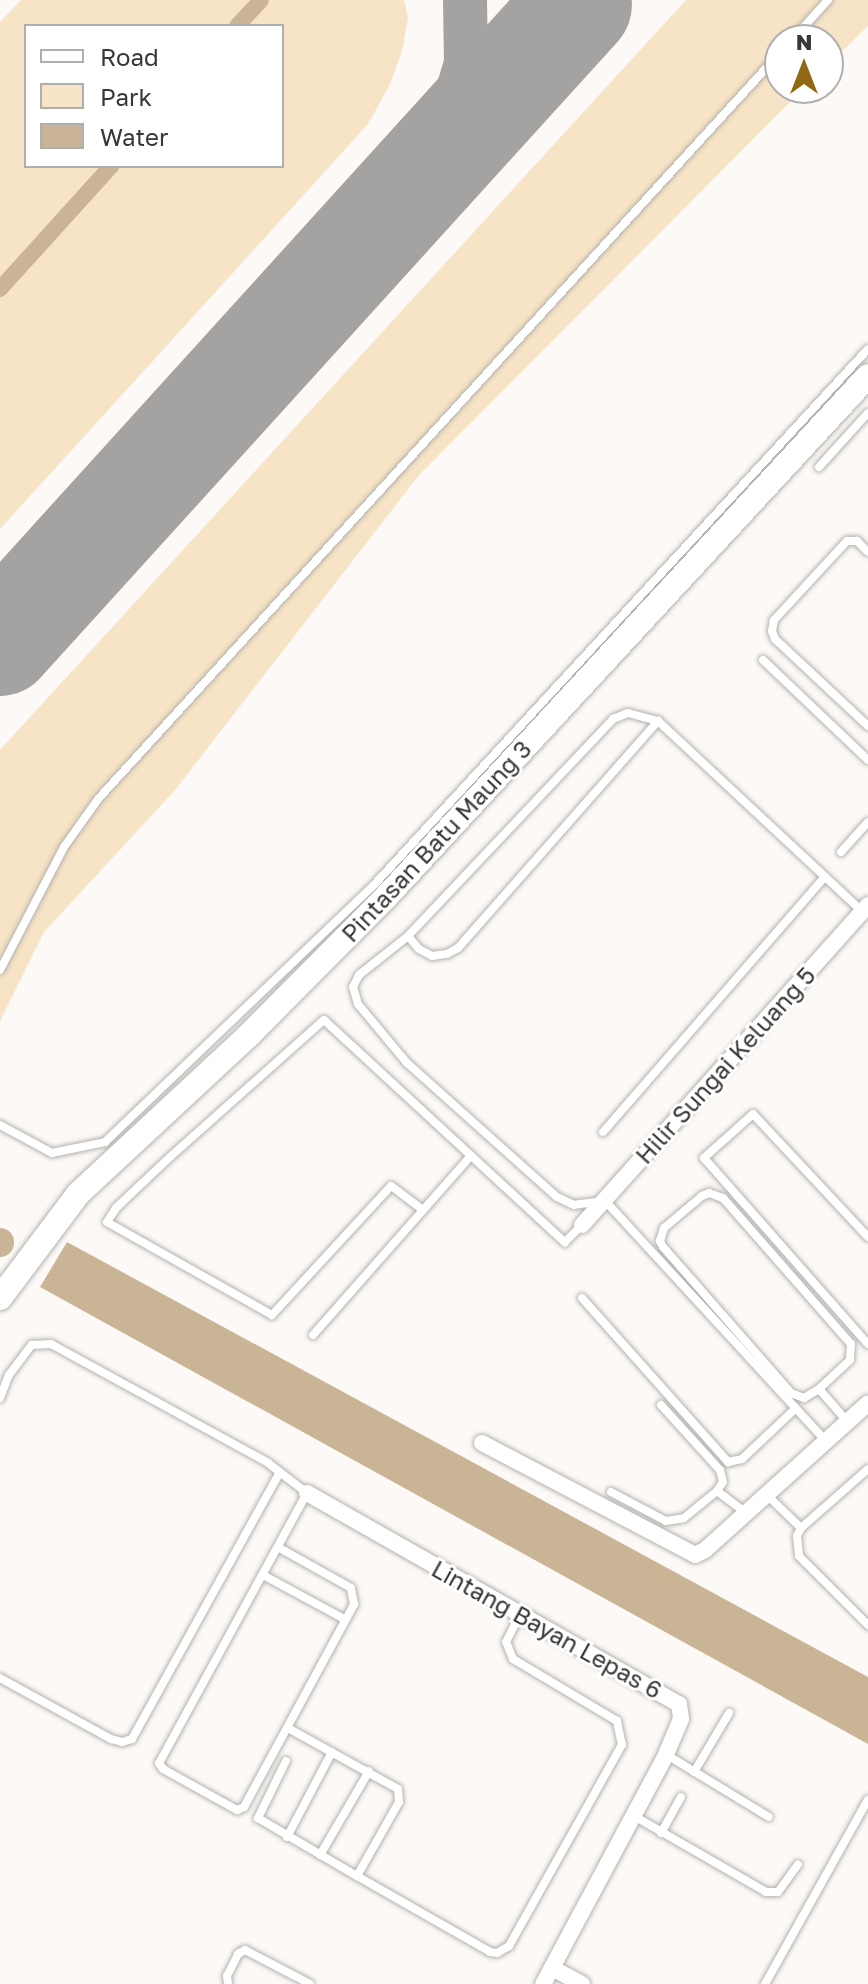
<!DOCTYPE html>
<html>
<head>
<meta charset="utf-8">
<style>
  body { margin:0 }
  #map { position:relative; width:868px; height:1984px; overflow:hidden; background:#fcf9f6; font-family:"Golos Text",sans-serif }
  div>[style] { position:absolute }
  .green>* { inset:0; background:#f7e3c5 }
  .water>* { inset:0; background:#c9b596 }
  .canal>* { height:16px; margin:-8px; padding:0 8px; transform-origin:8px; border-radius:8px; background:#c9b596 }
  .river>* { height:28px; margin:-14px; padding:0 14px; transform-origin:14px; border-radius:14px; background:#c9b596 }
  .taxiway>* { height:44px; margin:-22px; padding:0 22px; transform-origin:22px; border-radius:22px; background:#a5a3a1 }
  .runway>* { height:108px; margin:-54px; padding:0 54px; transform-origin:54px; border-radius:54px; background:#a5a3a1 }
  .roads { filter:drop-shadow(0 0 2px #b4b2ae) drop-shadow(0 0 2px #b4b2ae) }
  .lane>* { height:8px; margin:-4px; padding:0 4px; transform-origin:4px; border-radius:4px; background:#fff }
  .street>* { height:16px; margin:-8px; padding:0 8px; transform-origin:8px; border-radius:8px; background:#fff }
  .secondary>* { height:24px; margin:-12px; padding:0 12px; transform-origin:12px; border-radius:12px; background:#fff }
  span { translate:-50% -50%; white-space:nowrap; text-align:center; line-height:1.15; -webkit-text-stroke:6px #fff; paint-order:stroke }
  .street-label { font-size:24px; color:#383736 }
  .legend { position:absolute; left:24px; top:24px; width:260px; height:144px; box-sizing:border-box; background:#fff; border:2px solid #afafaf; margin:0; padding:10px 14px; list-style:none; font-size:24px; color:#383736 }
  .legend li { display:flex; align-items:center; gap:16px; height:40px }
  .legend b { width:40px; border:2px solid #afafaf }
  .north { position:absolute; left:764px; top:24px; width:80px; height:80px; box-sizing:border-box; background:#fff; border:2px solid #afafaf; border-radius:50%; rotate:0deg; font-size:22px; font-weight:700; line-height:32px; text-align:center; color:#383736 }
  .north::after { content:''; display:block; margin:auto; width:28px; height:36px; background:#926812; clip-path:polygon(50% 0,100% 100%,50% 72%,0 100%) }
</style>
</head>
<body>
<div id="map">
  <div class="green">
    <i style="clip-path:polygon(evenodd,21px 0,404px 0,408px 18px,402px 51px,390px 84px,368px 124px,0 529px,0 22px,21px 0,26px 26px,282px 26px,282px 166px,26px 166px,26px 26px)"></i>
    <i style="clip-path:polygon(686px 0,868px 0,868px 26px,828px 65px,828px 40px,780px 40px,780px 88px,804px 88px,419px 475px,175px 790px,44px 932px,0 1021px,0 750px)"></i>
  </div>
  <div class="water">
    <i style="clip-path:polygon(67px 1242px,868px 1677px,868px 1744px,40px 1287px)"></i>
  </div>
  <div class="canal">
    <i style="left:237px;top:26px;width:35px;rotate:-47deg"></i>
    <i style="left:0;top:289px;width:166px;rotate:-47.9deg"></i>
  </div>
  <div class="river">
    <i style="left:0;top:1242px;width:1px;rotate:90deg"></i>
  </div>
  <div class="taxiway">
    <i style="left:406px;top:194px;width:96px;rotate:-61.3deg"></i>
    <i style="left:452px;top:110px;width:49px;rotate:-73.4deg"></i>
    <i style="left:466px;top:63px;width:63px;rotate:-90.9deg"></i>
  </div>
  <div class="runway">
    <i style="left:0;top:642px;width:860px;rotate:-47.78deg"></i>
  </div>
  <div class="roads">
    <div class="lane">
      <i style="left:792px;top:40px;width:54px;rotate:-48deg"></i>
      <i style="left:819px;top:467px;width:73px;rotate:-47.8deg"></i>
      <i style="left:868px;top:552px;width:16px;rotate:-135deg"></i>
      <i style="left:857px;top:541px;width:10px;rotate:180deg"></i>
      <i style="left:847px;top:541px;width:108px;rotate:132.7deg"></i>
      <i style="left:774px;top:620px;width:11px;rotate:100deg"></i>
      <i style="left:772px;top:631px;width:9px;rotate:69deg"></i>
      <i style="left:775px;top:639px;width:127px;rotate:43.1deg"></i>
      <i style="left:763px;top:660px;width:145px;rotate:43.6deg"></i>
      <i style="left:841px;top:852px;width:40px;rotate:-48deg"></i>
      <i style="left:408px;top:936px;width:17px;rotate:50deg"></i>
      <i style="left:419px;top:949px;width:15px;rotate:28deg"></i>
      <i style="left:432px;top:956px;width:15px;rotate:-8deg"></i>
      <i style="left:447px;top:954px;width:13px;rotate:-29deg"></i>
      <i style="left:458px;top:948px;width:303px;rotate:-48.6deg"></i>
      <i style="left:0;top:970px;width:139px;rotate:-62.5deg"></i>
      <i style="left:64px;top:847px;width:60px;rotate:-54.5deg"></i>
      <i style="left:99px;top:798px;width:1009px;rotate:-47.57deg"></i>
      <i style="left:0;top:1125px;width:59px;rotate:28.3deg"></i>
      <i style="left:52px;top:1153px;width:54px;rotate:-11.7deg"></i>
      <i style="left:105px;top:1142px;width:371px;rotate:-43.7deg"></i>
      <i style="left:373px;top:886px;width:730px;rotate:-47.33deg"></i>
      <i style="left:603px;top:1132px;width:338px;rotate:-49deg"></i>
      <i style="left:423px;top:1210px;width:40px;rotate:-143deg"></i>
      <i style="left:391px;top:1186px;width:176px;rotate:132.7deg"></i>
      <i style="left:272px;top:1315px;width:189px;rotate:-150.6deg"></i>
      <i style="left:107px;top:1222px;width:17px;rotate:-57deg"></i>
      <i style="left:116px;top:1208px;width:74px;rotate:-43.4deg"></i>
      <i style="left:170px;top:1157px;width:206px;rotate:-41.7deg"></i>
      <i style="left:324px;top:1020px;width:328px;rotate:42.7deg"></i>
      <i style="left:565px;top:1242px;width:24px;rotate:-45deg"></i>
      <i style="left:868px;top:1237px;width:168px;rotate:-133.1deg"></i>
      <i style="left:753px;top:1114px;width:66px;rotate:138.1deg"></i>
      <i style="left:704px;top:1158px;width:248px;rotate:48.6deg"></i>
      <i style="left:582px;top:1298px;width:220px;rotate:48.3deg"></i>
      <i style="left:728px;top:1462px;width:14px;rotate:-12deg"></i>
      <i style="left:742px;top:1459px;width:73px;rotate:-43.3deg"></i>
      <i style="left:313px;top:1335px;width:239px;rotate:-48.6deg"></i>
      <i style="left:819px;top:1389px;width:17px;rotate:149deg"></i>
      <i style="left:804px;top:1398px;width:14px;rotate:-159deg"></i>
      <i style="left:791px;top:1393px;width:194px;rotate:-131.2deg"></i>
      <i style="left:663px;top:1247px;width:7px;rotate:-117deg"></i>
      <i style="left:660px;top:1241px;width:14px;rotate:-73deg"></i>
      <i style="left:664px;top:1228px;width:50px;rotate:-40.1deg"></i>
      <i style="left:702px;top:1196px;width:8px;rotate:-23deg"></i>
      <i style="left:709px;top:1193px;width:15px;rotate:20deg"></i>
      <i style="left:723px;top:1198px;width:194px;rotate:48.8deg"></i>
      <i style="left:851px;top:1344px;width:16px;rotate:94deg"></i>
      <i style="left:850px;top:1360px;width:42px;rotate:136.9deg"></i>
      <i style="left:819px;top:1389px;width:43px;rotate:48.8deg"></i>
      <i style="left:0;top:1398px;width:25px;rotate:-69deg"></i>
      <i style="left:9px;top:1375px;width:38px;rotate:-53deg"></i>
      <i style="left:32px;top:1345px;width:19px;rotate:-3deg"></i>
      <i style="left:51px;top:1344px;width:247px;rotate:28.7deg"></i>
      <i style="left:268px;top:1463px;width:49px;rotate:37.6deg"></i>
      <i style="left:307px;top:1493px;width:308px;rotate:118.7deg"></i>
      <i style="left:159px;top:1763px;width:7px;rotate:56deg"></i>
      <i style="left:163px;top:1769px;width:85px;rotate:29deg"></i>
      <i style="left:237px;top:1810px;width:8px;rotate:-23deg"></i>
      <i style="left:244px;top:1807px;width:231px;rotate:-61.5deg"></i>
      <i style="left:354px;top:1604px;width:16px;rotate:-101deg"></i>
      <i style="left:351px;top:1588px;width:84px;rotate:-150.7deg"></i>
      <i style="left:661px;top:1405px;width:88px;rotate:47.8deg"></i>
      <i style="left:720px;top:1470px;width:12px;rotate:76deg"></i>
      <i style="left:723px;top:1482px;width:11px;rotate:124deg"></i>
      <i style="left:825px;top:1440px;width:325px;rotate:-132.6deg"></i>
      <i style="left:605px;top:1201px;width:31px;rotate:173deg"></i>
      <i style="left:574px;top:1205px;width:19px;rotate:-155deg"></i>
      <i style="left:557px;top:1197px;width:201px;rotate:-138.2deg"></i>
      <i style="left:407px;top:1063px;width:77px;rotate:-129.7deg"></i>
      <i style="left:358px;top:1004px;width:18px;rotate:-106deg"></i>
      <i style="left:353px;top:987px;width:13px;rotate:-63deg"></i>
      <i style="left:359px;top:975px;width:63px;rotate:-38.5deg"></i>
      <i style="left:408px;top:936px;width:299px;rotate:-46.6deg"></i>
      <i style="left:613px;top:719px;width:16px;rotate:-22deg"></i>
      <i style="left:628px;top:713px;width:31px;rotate:15deg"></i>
      <i style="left:658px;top:721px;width:279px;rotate:43deg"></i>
      <i style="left:611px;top:1492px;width:62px;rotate:27.8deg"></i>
      <i style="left:666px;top:1521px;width:18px;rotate:-9deg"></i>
      <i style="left:684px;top:1518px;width:43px;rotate:-39.3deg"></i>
      <i style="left:717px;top:1491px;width:35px;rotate:37deg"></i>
      <i style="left:766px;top:1494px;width:49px;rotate:44.2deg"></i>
      <i style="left:801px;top:1528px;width:9px;rotate:117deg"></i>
      <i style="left:797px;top:1536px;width:20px;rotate:84deg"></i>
      <i style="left:799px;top:1556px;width:98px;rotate:45deg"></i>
      <i style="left:801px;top:1528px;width:89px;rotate:-41.4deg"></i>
      <i style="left:263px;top:1575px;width:94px;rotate:28.5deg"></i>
      <i style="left:0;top:1678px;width:127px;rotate:28.8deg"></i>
      <i style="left:111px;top:1739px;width:11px;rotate:15deg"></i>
      <i style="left:122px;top:1742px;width:10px;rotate:-17deg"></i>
      <i style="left:132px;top:1739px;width:305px;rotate:-61deg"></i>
      <i style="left:667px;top:1755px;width:119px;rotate:31.3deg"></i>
      <i style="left:286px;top:1761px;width:64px;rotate:116.2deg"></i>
      <i style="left:258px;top:1818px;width:115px;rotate:30.4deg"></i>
      <i style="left:357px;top:1876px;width:85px;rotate:-60.4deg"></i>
      <i style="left:399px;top:1802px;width:13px;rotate:-94deg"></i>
      <i style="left:398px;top:1789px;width:126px;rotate:-151deg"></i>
      <i style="left:694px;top:1772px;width:69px;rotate:-59.3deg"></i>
      <i style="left:634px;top:1816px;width:152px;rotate:29.9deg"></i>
      <i style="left:766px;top:1892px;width:12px"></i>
      <i style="left:778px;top:1892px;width:34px;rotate:-54deg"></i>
      <i style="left:661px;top:1833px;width:41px;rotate:-60.9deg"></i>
      <i style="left:287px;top:1837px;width:96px;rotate:-62.1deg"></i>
      <i style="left:320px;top:1855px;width:97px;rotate:-59.7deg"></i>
      <i style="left:357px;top:1876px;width:153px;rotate:29.7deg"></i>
      <i style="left:490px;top:1952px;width:7px;rotate:8deg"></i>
      <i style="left:497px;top:1953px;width:14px;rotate:-30deg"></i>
      <i style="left:509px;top:1946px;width:231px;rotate:-60.7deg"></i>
      <i style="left:622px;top:1745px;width:25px;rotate:-102deg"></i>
      <i style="left:617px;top:1721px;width:121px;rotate:-149.2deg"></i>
      <i style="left:513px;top:1659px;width:18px;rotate:-112deg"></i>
      <i style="left:506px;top:1642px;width:30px;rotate:-63deg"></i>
      <i style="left:228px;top:1984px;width:8px;rotate:-97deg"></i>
      <i style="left:227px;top:1976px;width:25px;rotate:-63deg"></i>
      <i style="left:238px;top:1954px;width:8px;rotate:-30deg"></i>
      <i style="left:245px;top:1950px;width:73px;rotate:27.6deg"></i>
      <i style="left:765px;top:1984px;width:211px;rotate:-60.8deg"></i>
    </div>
    <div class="street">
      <i style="left:582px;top:1225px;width:429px;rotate:-48.2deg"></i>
      <i style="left:482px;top:1443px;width:241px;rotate:27.7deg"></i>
      <i style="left:695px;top:1555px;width:11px;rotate:-27deg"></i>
      <i style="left:705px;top:1550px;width:219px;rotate:-42deg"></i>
      <i style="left:307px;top:1493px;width:428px;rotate:29.6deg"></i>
      <i style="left:679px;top:1704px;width:15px;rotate:82deg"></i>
      <i style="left:681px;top:1719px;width:39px;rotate:113deg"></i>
      <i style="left:666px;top:1755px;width:260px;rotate:118.2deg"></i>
      <i style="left:552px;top:1968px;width:34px;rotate:28deg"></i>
    </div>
    <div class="secondary">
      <i style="left:0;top:1298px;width:130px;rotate:-53.1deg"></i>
      <i style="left:78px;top:1194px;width:235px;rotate:-42.9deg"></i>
      <i style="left:250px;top:1034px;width:194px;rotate:-45.2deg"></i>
      <i style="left:387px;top:896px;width:708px;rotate:-47.23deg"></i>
    </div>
  </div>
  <div class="street-label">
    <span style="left:436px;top:841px;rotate:-47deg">Pintasan Batu Maung 3</span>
    <span style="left:725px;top:1065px;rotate:-48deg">Hilir Sungai Keluang 5</span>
    <span style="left:547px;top:1629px;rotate:29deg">Lintang Bayan Lepas 6</span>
  </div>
  <ul class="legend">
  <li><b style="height:10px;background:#fff"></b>Road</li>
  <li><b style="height:22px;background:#f7e3c5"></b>Park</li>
  <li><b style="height:22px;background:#c9b596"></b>Water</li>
  </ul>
  <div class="north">N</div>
</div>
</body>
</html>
